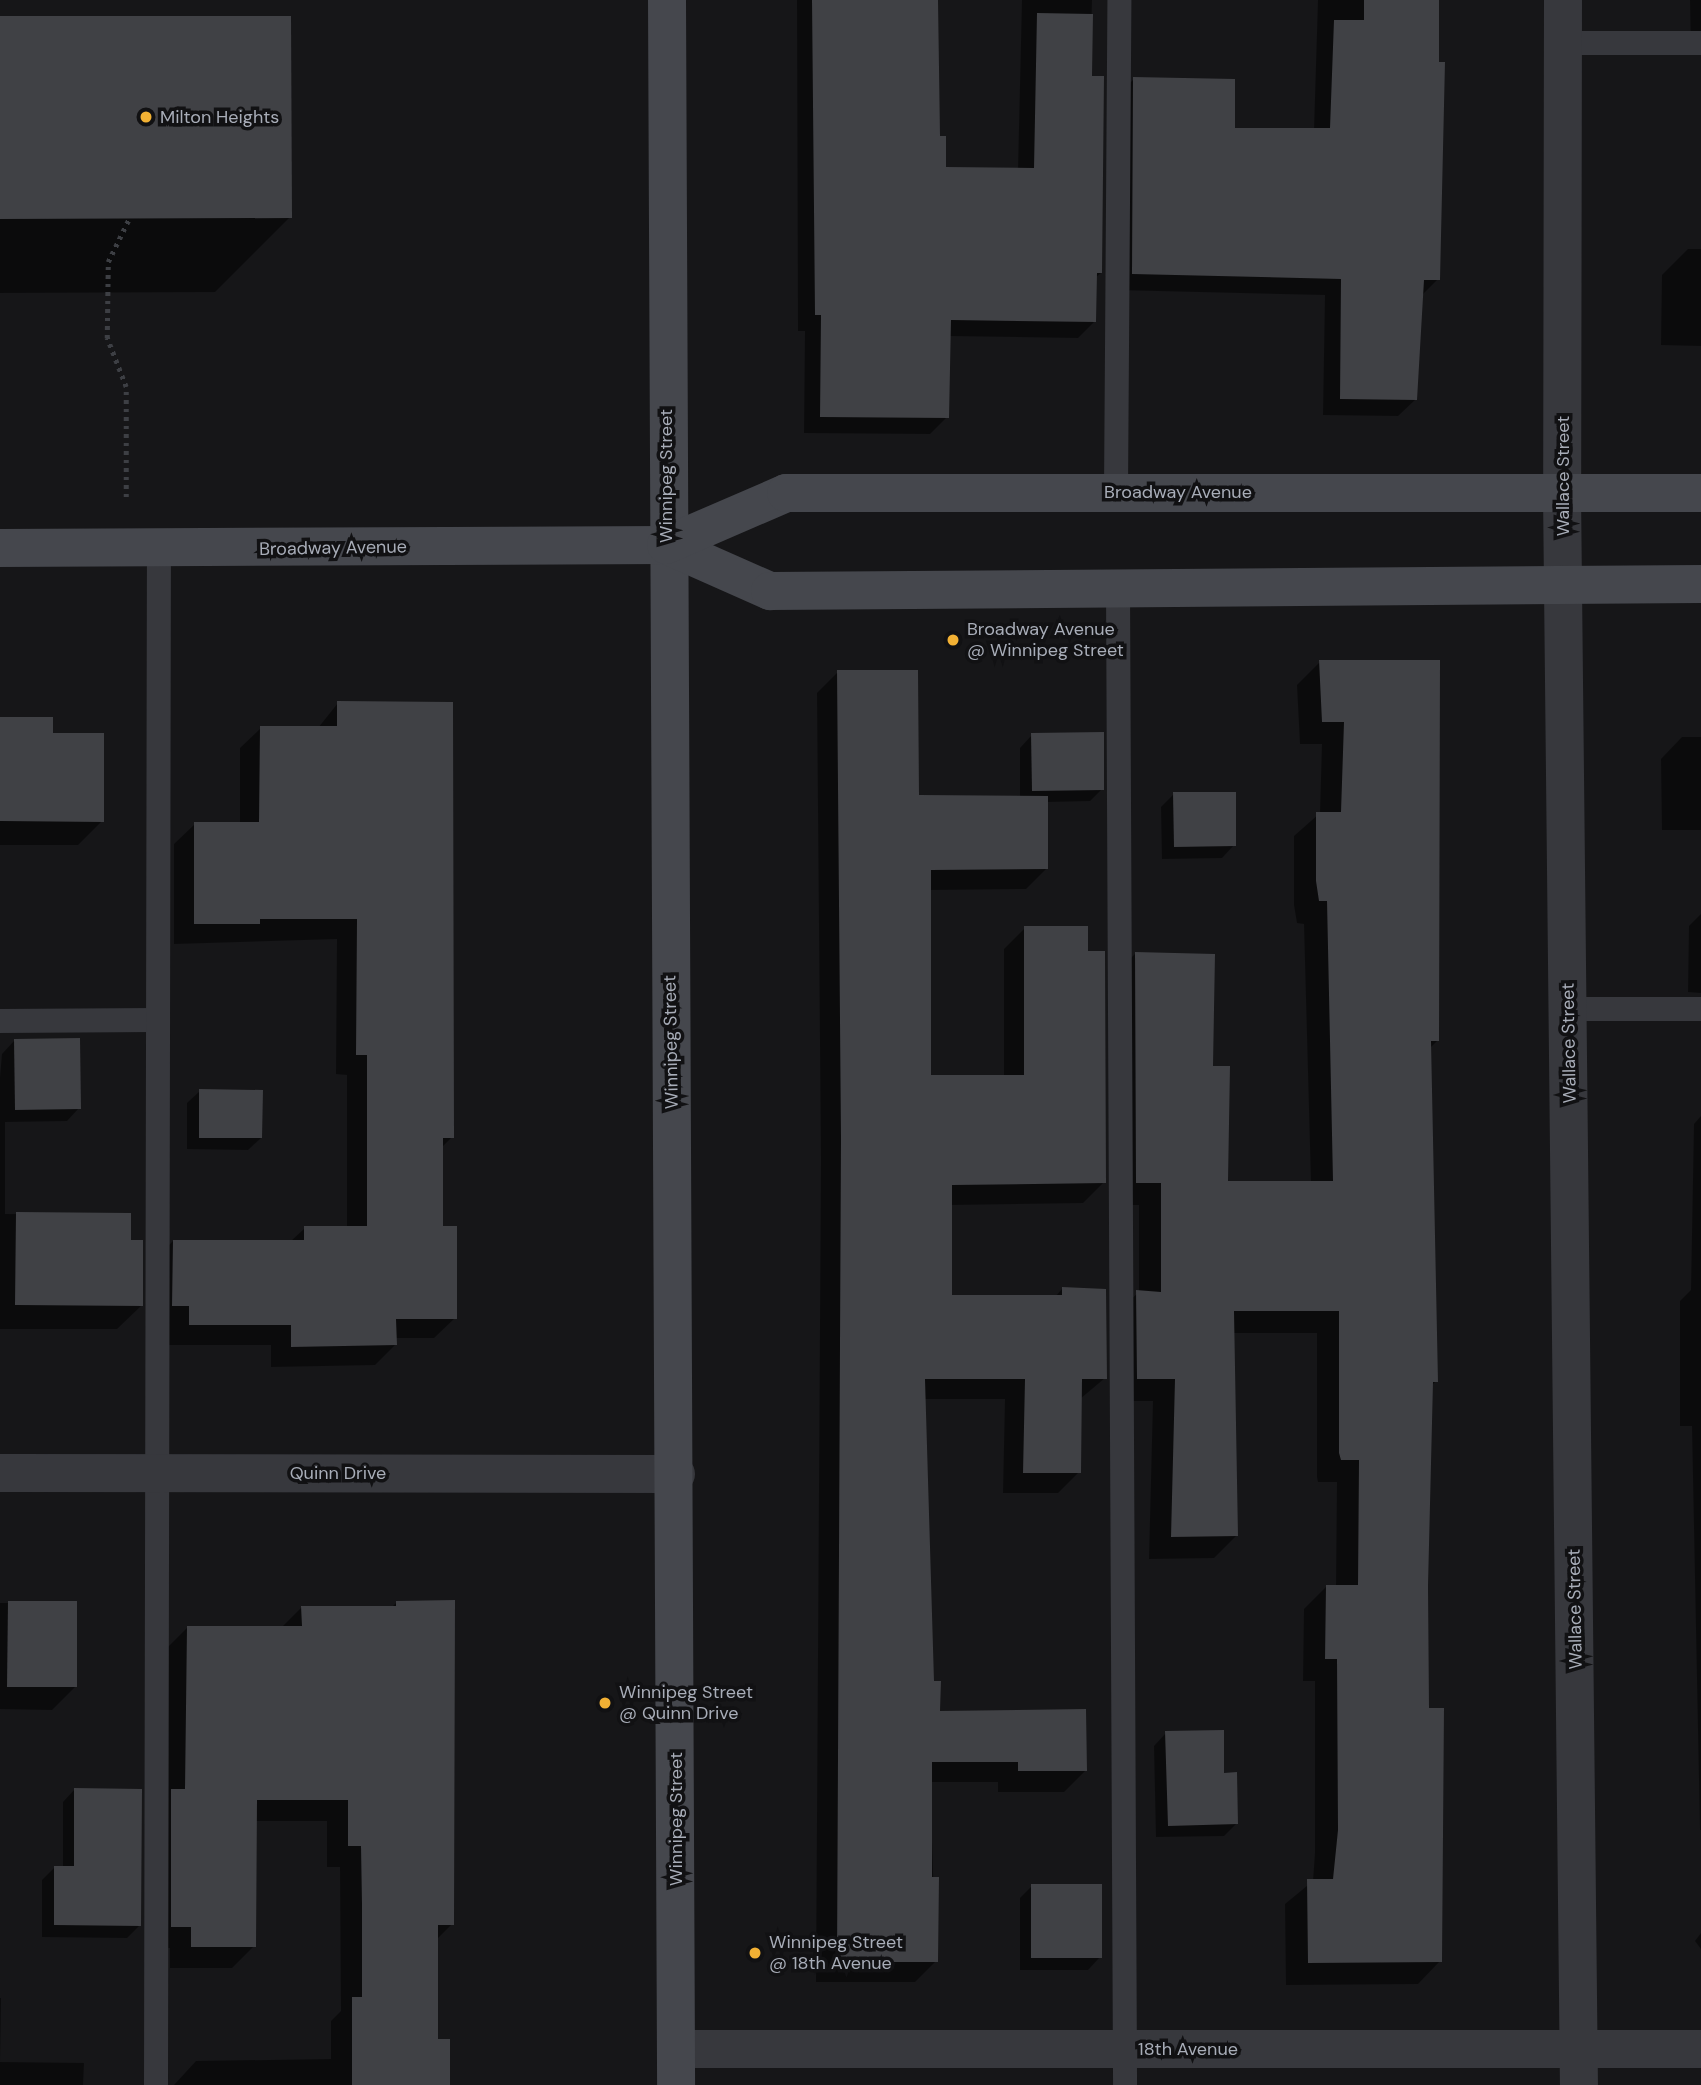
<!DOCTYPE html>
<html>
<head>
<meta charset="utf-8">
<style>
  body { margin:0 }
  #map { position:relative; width:1701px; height:2085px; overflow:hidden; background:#161618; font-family:"DM Sans",sans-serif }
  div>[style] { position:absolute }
  .shadow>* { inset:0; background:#0007 }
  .building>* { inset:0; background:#404145 }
  .path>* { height:4.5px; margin-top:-2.25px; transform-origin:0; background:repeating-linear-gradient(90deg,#3d3f44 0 3.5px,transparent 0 8.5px) }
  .lane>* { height:24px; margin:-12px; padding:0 12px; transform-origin:12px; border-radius:12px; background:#37383d }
  .street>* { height:38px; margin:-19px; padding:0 19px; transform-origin:19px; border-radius:19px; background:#37383d }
  .secondary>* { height:38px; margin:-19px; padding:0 19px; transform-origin:19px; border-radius:19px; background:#45474d }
  .dots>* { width:19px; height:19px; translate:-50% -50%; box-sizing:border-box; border:4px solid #111113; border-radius:50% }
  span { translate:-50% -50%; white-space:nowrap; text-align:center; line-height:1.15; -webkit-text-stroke:7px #111113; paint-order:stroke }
  .poi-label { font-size:18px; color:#a8adb8 }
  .left { translate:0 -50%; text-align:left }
  .street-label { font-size:18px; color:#a8adb8 }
</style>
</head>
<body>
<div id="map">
  <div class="shadow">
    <i style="clip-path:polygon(797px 0,938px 0,938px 138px,944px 169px,1018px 170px,1022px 0,1092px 0,1090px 78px,1101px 273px,1095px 278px,1095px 321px,1078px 338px,949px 336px,947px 417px,930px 434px,804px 433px,805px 331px,798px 331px)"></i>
    <i style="clip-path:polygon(1318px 0,1437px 0,1438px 279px,1421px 296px,1416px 399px,1398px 416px,1323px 415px,1325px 295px,1116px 290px,1117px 96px,1134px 79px,1233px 130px,1314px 130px)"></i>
    <i style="clip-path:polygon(1690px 0,1701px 0,1701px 49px,1691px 49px)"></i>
    <i style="clip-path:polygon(0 18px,290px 217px,215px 292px,0 293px)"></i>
    <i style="clip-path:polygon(1688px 249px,1701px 249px,1701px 346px,1661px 345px,1662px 275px)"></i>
    <i style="clip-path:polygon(1320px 662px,1439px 662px,1437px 1041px,1429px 1049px,1436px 1381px,1431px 1386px,1427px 1586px,1428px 1709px,1440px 1961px,1418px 1984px,1286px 1985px,1285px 1904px,1313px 1881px,1315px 1853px,1315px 1681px,1303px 1681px,1304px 1609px,1327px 1586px,1336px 1587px,1337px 1482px,1318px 1482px,1317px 1477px,1317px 1333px,1233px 1333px,1237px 1535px,1214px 1558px,1149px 1559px,1153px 1401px,1114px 1401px,1114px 1315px,1139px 1292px,1139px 1205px,1114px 1205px,1112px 977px,1135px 954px,1211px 1067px,1227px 1183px,1311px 1183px,1304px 924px,1297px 923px,1294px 905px,1294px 836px,1320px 813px,1322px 744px,1300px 744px,1297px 685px)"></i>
    <i style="clip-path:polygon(838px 672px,917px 796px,1020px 798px,1020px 748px,1032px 735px,1102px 789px,1090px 801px,1047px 802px,1047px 868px,1026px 889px,929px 890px,929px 1076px,1004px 1076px,1004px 949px,1025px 928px,1104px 1182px,1083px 1203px,950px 1205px,950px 1297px,1055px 1297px,1062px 1289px,1105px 1378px,1080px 1399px,1079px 1472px,1058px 1493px,1003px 1493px,1005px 1399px,924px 1399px,932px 1682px,939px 1713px,1085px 1771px,1064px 1792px,998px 1792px,998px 1782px,930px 1782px,936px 1961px,915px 1982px,816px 1982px,821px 1160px,817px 693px)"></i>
    <i style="clip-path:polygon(338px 703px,452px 1137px,442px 1147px,442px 1228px,455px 1318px,434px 1338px,395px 1338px,395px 1345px,375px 1365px,271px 1367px,271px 1345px,169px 1345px,153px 1262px,173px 1241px,291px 1241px,305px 1228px,347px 1228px,347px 1075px,336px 1074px,337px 939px,174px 944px,174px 844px,195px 824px,240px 824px,240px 748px,261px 728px,318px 728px)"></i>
    <i style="clip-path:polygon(0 719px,51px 735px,102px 821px,78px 845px,0 845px)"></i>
    <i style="clip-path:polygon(1682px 737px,1701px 737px,1701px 830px,1662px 830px,1661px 759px)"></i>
    <i style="clip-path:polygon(1174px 794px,1234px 845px,1222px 858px,1162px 859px,1161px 807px)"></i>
    <i style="clip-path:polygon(1701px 914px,1701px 993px,1688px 992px,1689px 926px)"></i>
    <i style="clip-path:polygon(14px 1041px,79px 1108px,67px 1121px,5px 1122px,5px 1214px,129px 1215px,129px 1241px,141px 1306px,117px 1329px,0 1329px,0 1077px,2px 1054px)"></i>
    <i style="clip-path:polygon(200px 1091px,261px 1138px,248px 1150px,187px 1149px,187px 1103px)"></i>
    <i style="clip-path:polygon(1701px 1116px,1701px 1830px,1700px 1830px,1692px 1426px,1680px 1426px,1680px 1301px,1691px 1290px,1694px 1124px)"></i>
    <i style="clip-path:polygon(397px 1602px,452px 1924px,437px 1939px,437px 2041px,450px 2085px,174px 2085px,196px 2061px,331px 2059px,331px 2021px,341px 2011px,340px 1867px,327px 1867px,327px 1821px,255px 1821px,254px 1946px,232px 1968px,170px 1968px,170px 1948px,150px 1948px,166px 1649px,188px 1627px,282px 1627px,302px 1607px,392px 1607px)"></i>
    <i style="clip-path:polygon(0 1603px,76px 1603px,75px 1687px,52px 1710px,0 1709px)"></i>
    <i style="clip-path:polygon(1166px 1733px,1237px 1823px,1224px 1836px,1156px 1837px,1154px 1746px)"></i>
    <i style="clip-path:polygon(75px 1789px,140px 1925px,127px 1938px,42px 1937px,42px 1880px,55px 1867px,63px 1867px,63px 1802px)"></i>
    <i style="clip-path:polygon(1032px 1886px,1100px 1957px,1088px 1970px,1020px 1970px,1020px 1898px)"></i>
    <i style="clip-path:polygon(1701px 1933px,1701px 1949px,1695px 1941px)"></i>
    <i style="clip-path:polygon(0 1998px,1px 1998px,0 2062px)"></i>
    <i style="clip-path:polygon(0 2062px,84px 2063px,83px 2085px,0 2085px)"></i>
  </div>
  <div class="building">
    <i style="clip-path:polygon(812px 0,938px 0,940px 136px,946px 136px,946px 167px,1034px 168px,1037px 13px,1093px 14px,1092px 76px,1104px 76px,1102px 273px,1097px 273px,1096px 322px,951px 320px,949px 418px,820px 417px,821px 315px,815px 315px)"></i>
    <i style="clip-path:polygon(1364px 0,1439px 0,1439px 62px,1445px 62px,1440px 280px,1424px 280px,1417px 400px,1340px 399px,1341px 279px,1132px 274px,1133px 77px,1235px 79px,1235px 128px,1330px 128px,1334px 20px,1364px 20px)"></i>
    <i style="clip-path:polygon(0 16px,291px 16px,292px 218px,0 219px)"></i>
    <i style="clip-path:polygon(1319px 660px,1440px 660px,1439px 1041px,1431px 1041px,1438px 1382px,1433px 1382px,1428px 1586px,1429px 1708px,1444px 1708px,1442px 1962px,1308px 1963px,1307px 1879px,1333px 1879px,1338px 1830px,1337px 1659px,1325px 1659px,1326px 1585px,1358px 1585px,1359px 1460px,1341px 1460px,1339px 1453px,1339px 1311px,1234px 1311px,1238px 1536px,1171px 1537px,1175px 1379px,1137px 1379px,1136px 1290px,1161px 1292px,1161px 1183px,1136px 1183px,1135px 952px,1215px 954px,1213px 1066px,1230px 1066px,1228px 1181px,1333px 1181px,1327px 901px,1319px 901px,1316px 881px,1316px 812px,1341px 812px,1344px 722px,1322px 722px)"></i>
    <i style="clip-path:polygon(837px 670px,918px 670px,919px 795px,1048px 796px,1048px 869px,931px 870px,931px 1075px,1024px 1075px,1024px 926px,1088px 926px,1088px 951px,1105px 951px,1106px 1183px,952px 1185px,952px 1295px,1062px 1295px,1062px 1287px,1106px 1289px,1107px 1379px,1082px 1379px,1081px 1473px,1023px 1473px,1025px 1379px,925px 1379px,934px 1681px,941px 1681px,940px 1711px,1086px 1709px,1087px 1771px,1018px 1771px,1018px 1762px,932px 1762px,932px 1877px,939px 1877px,938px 1962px,837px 1962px,841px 1138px)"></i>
    <i style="clip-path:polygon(337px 701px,453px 702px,454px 1138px,443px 1138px,443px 1226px,457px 1226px,457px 1319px,396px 1319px,397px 1345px,291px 1347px,291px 1325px,189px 1325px,189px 1306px,172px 1306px,173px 1240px,304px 1240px,304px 1226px,367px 1226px,367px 1055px,356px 1055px,357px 919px,260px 919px,260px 924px,194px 924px,194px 822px,259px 822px,260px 726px,337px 726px)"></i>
    <i style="clip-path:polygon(0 717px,53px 717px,53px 733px,104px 733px,104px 822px,0 821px)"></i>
    <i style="clip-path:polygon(1104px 732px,1104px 790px,1032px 791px,1031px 733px)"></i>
    <i style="clip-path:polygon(1173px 792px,1236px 792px,1236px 846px,1174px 847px)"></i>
    <i style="clip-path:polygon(80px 1038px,81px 1109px,15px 1110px,14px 1039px)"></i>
    <i style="clip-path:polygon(199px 1089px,263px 1090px,262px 1138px,199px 1138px)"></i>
    <i style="clip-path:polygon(16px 1212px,131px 1213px,131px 1240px,143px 1240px,143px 1306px,15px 1305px)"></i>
    <i style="clip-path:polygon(455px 1600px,454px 1925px,438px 1925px,438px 2039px,450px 2039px,450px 2085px,352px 2085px,352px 1997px,362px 1997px,362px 1905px,361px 1846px,348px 1846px,348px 1800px,257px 1800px,256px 1947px,191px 1947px,191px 1927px,171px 1927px,171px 1789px,185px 1789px,187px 1626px,302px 1626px,301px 1606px,396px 1606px,396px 1601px)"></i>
    <i style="clip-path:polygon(8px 1601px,77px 1601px,77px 1687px,7px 1687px)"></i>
    <i style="clip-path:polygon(1224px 1730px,1224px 1773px,1237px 1772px,1238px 1824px,1168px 1826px,1165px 1731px)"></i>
    <i style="clip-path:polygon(74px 1788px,142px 1789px,141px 1926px,54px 1925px,54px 1866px,74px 1866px)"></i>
    <i style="clip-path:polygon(1031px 1884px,1102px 1884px,1102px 1958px,1031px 1958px)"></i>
  </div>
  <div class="path">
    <i style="left:126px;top:497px;width:110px;rotate:-90deg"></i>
    <i style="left:126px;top:387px;width:53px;rotate:-111.2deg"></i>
    <i style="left:107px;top:338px;width:76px;rotate:-89.2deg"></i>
    <i style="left:108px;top:262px;width:48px;rotate:-64deg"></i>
  </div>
  <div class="lane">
    <i style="left:1563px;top:43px;width:138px"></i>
    <i style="left:1116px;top:491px;width:491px;rotate:-89.6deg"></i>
    <i style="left:1118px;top:588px;width:1497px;rotate:89.73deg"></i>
    <i style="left:1568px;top:1009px;width:133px"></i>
    <i style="left:0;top:1021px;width:156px;rotate:-0.4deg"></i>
    <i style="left:156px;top:2085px;width:1535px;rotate:-89.89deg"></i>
  </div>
  <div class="street">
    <i style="left:1563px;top:0;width:493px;rotate:90.1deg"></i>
    <i style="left:1562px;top:493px;width:1592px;rotate:89.39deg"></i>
    <i style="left:0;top:1473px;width:676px;rotate:0.08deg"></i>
    <i style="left:676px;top:2049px;width:1025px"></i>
  </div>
  <div class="secondary">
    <i style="left:667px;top:0;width:2085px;rotate:89.75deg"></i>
    <i style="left:666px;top:545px;width:114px;rotate:23.9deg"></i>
    <i style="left:770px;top:591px;width:931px;rotate:-0.43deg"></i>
    <i style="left:0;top:548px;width:666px;rotate:-0.26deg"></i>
    <i style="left:666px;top:545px;width:131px;rotate:-23.4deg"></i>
    <i style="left:786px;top:493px;width:915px"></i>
  </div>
  <div class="dots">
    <i style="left:146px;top:117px;background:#f2b134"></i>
    <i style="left:953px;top:640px;background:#f2b134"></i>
    <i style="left:605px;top:1703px;background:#f2b134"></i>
    <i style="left:755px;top:1953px;background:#f2b134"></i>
  </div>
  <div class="poi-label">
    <span class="left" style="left:160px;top:117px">Milton Heights</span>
    <span class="left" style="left:967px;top:640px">Broadway Avenue<br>@ Winnipeg Street</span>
    <span class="left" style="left:619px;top:1703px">Winnipeg Street<br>@ Quinn Drive</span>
    <span class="left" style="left:769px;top:1953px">Winnipeg Street<br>@ 18th Avenue</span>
  </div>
  <div class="street-label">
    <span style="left:666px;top:476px;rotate:-90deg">Winnipeg Street</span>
    <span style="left:1563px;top:476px;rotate:-90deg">Wallace Street</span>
    <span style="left:1178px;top:492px">Broadway Avenue</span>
    <span style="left:333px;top:548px;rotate:-1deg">Broadway Avenue</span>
    <span style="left:671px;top:1042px;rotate:-91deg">Winnipeg Street</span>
    <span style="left:1569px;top:1043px;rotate:-91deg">Wallace Street</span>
    <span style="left:338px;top:1473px">Quinn Drive</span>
    <span style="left:1575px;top:1609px;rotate:-91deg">Wallace Street</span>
    <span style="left:676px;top:1819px;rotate:-90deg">Winnipeg Street</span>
    <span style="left:1188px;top:2049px">18th Avenue</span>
  </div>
</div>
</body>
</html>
